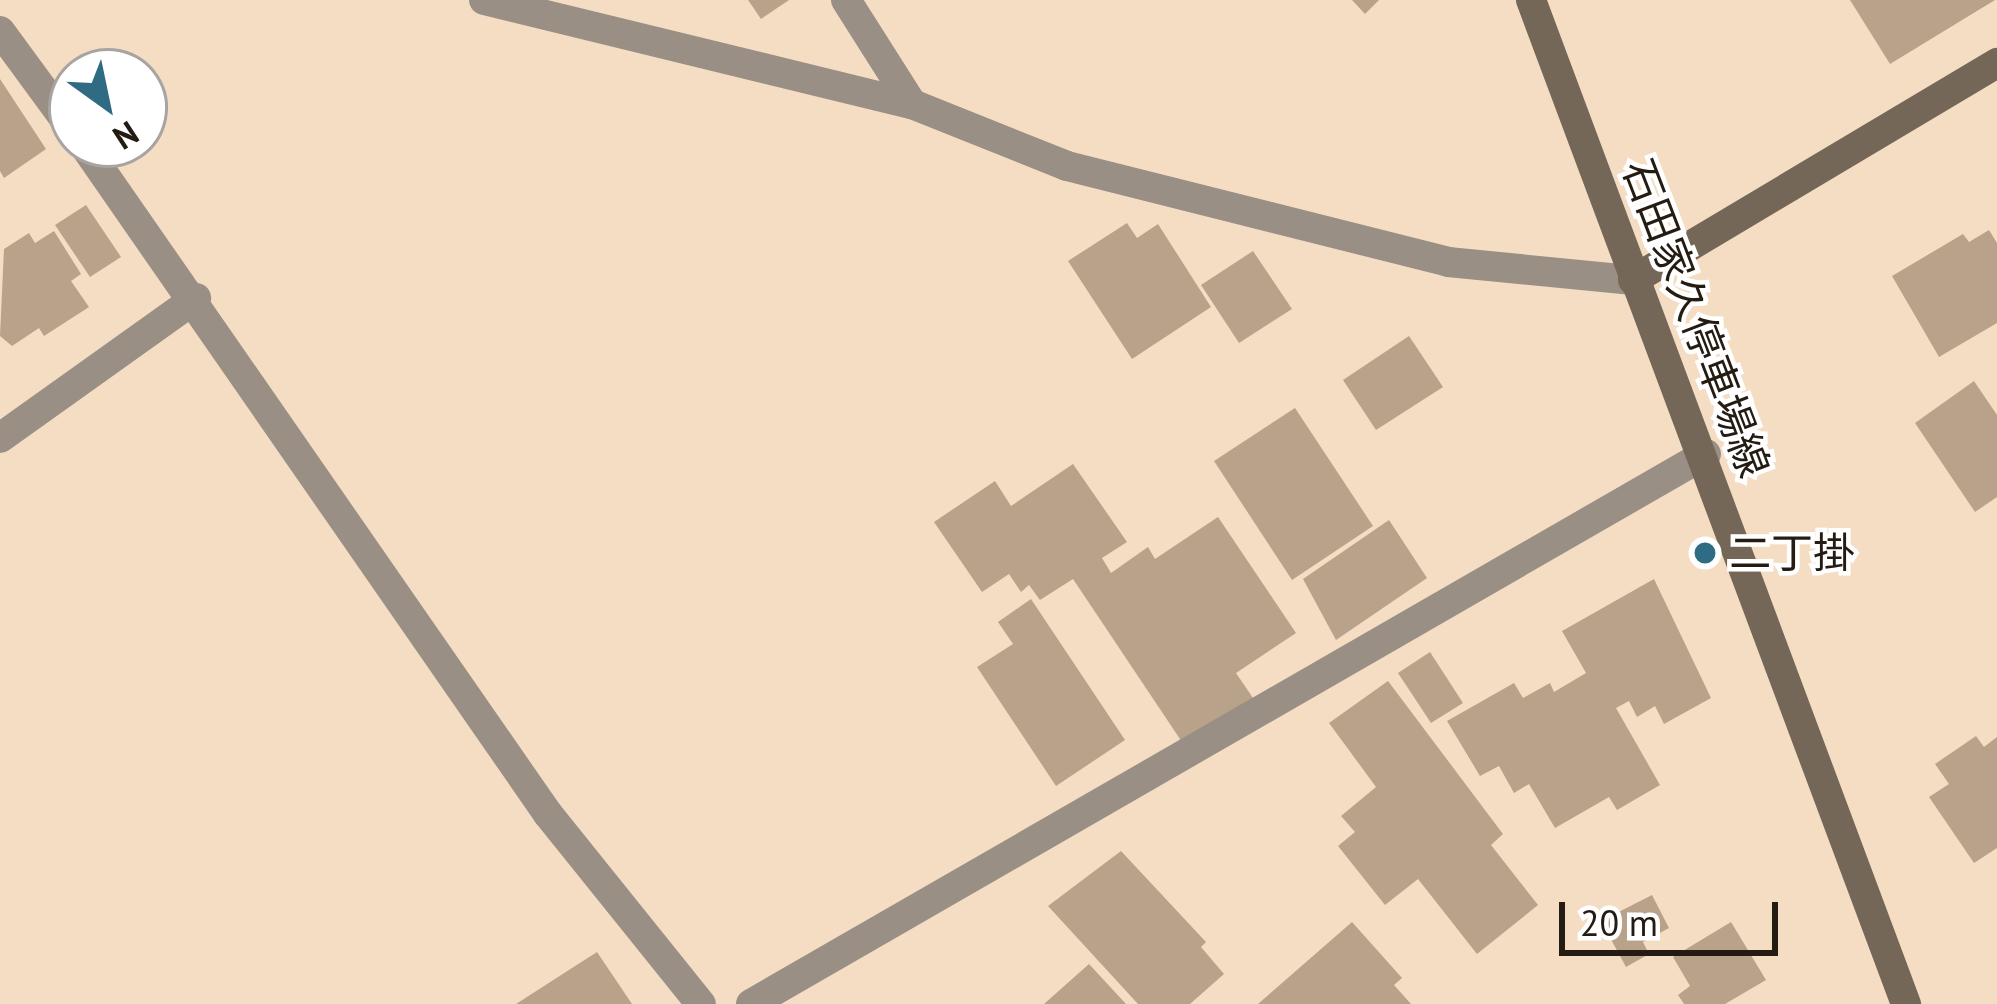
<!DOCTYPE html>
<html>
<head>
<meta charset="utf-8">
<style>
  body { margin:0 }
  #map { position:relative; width:1997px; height:1004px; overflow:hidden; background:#f5ddc4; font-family:"PT Sans","Noto Sans JP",sans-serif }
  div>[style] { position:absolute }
  .building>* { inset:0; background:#b8a28a }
  .street>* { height:30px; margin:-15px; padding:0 15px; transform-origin:15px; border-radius:15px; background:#998f84 }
  .secondary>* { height:30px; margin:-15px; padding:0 15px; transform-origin:15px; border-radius:15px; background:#756758 }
  .dots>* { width:33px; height:33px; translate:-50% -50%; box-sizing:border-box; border:6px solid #fff; border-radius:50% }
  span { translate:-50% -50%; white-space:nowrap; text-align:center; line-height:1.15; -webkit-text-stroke:9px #fff; paint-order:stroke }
  .street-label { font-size:42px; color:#241c13 }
  .poi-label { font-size:42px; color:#241c13 }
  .left { translate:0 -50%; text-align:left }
  .north { position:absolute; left:48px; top:48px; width:120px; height:120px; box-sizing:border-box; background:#fff; border:3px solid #a7a4a1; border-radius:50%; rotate:147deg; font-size:33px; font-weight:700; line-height:48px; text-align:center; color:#241c13 }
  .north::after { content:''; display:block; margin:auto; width:42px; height:54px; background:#2f6c83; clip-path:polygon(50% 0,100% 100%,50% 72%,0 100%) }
  .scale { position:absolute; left:1559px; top:902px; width:219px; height:54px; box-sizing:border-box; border:6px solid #241c13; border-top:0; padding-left:15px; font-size:36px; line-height:42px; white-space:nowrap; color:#241c13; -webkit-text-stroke:9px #fff; paint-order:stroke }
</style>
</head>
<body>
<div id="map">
  <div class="building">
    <i style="clip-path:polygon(748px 0,789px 0,761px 19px)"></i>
    <i style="clip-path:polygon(1352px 0,1379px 0,1365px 14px)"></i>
    <i style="clip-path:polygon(1850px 0,1995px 0,1890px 64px)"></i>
    <i style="clip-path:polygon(0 79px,46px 149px,4px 178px,0 171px)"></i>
    <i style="clip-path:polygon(86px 205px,121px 257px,90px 277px,55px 225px)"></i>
    <i style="clip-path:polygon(1127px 223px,1137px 238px,1158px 224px,1211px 307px,1132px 359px,1068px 261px)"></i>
    <i style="clip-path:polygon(1989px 230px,1997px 243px,1997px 323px,1939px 357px,1892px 276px,1963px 234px,1969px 242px)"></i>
    <i style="clip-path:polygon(54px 231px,81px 274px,71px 281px,89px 307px,44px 336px,39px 328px,12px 346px,0 336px,4px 249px,29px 233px,35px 243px)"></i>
    <i style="clip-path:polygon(1253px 251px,1292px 309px,1239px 343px,1201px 285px)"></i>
    <i style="clip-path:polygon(1409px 336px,1443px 387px,1376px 430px,1343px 380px)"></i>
    <i style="clip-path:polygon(1974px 381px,1997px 415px,1997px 497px,1975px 512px,1915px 423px)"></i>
    <i style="clip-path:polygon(1295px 408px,1373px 526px,1292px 580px,1214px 461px)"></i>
    <i style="clip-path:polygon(1073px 464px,1127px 542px,1102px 558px,1111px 573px,1148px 547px,1155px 559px,1218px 517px,1296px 633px,1236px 673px,1253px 698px,1184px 745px,1073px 579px,1040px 600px,1029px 585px,1021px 592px,1009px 574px,982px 592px,934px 522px,995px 481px,1011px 506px)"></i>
    <i style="clip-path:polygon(1389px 520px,1427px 578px,1336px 640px,1303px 579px)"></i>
    <i style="clip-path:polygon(1654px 579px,1711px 698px,1664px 724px,1655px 706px,1637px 717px,1629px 701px,1616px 708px,1660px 785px,1617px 810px,1609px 797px,1555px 828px,1529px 784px,1514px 793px,1499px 766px,1480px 776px,1447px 721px,1514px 683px,1523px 698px,1550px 683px,1554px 692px,1586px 673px,1562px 631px)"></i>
    <i style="clip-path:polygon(1031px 599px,1125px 740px,1056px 786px,977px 667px,1013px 644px,998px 622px)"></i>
    <i style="clip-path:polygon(1430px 652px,1463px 703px,1431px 723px,1398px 673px)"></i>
    <i style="clip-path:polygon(1388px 681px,1503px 834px,1491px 845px,1538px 905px,1477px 954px,1418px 879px,1385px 905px,1338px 846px,1355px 832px,1341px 816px,1376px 787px,1329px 723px)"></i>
    <i style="clip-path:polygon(1976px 736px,1984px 747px,1997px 737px,1997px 848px,1974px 863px,1929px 797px,1949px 784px,1935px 764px)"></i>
    <i style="clip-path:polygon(1121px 851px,1206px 942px,1201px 947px,1224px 974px,1190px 1004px,1138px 1004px,1048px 906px)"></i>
    <i style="clip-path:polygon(1652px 895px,1669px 928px,1643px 942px,1649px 954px,1626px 967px,1601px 921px)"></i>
    <i style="clip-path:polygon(1352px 922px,1402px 978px,1394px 985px,1411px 1004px,1258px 1004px)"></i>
    <i style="clip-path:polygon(1731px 922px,1766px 980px,1725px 1004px,1684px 1004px,1678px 995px,1690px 986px,1673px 957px)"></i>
    <i style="clip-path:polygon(597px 952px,632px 1004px,516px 1004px)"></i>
    <i style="clip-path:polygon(1089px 964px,1126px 1004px,1044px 1004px)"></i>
  </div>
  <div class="street">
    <i style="left:484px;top:0;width:440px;rotate:13.7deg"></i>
    <i style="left:912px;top:104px;width:167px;rotate:21.8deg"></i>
    <i style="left:1067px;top:166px;width:393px;rotate:14.1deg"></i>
    <i style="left:1448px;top:262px;width:186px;rotate:5.6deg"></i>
    <i style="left:846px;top:0;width:123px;rotate:57.6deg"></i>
    <i style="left:0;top:31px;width:122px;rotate:53.7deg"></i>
    <i style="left:83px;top:144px;width:816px;rotate:55.24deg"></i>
    <i style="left:548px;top:814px;width:244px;rotate:51.2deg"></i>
    <i style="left:0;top:438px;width:241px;rotate:-35.5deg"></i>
    <i style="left:751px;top:1004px;width:1102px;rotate:-29.94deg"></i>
  </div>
  <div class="secondary">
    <i style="left:1531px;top:0;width:1072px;rotate:69.52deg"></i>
    <i style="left:1633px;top:280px;width:424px;rotate:-30.8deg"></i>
  </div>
  <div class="dots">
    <i style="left:1705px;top:553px;background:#2f6c83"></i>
  </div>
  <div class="street-label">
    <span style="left:1696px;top:318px;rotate:69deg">石田家久停車場線</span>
  </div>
  <div class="poi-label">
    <span class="left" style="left:1729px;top:553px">二丁掛</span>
  </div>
  <div class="north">N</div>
  <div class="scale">20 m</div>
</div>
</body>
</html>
